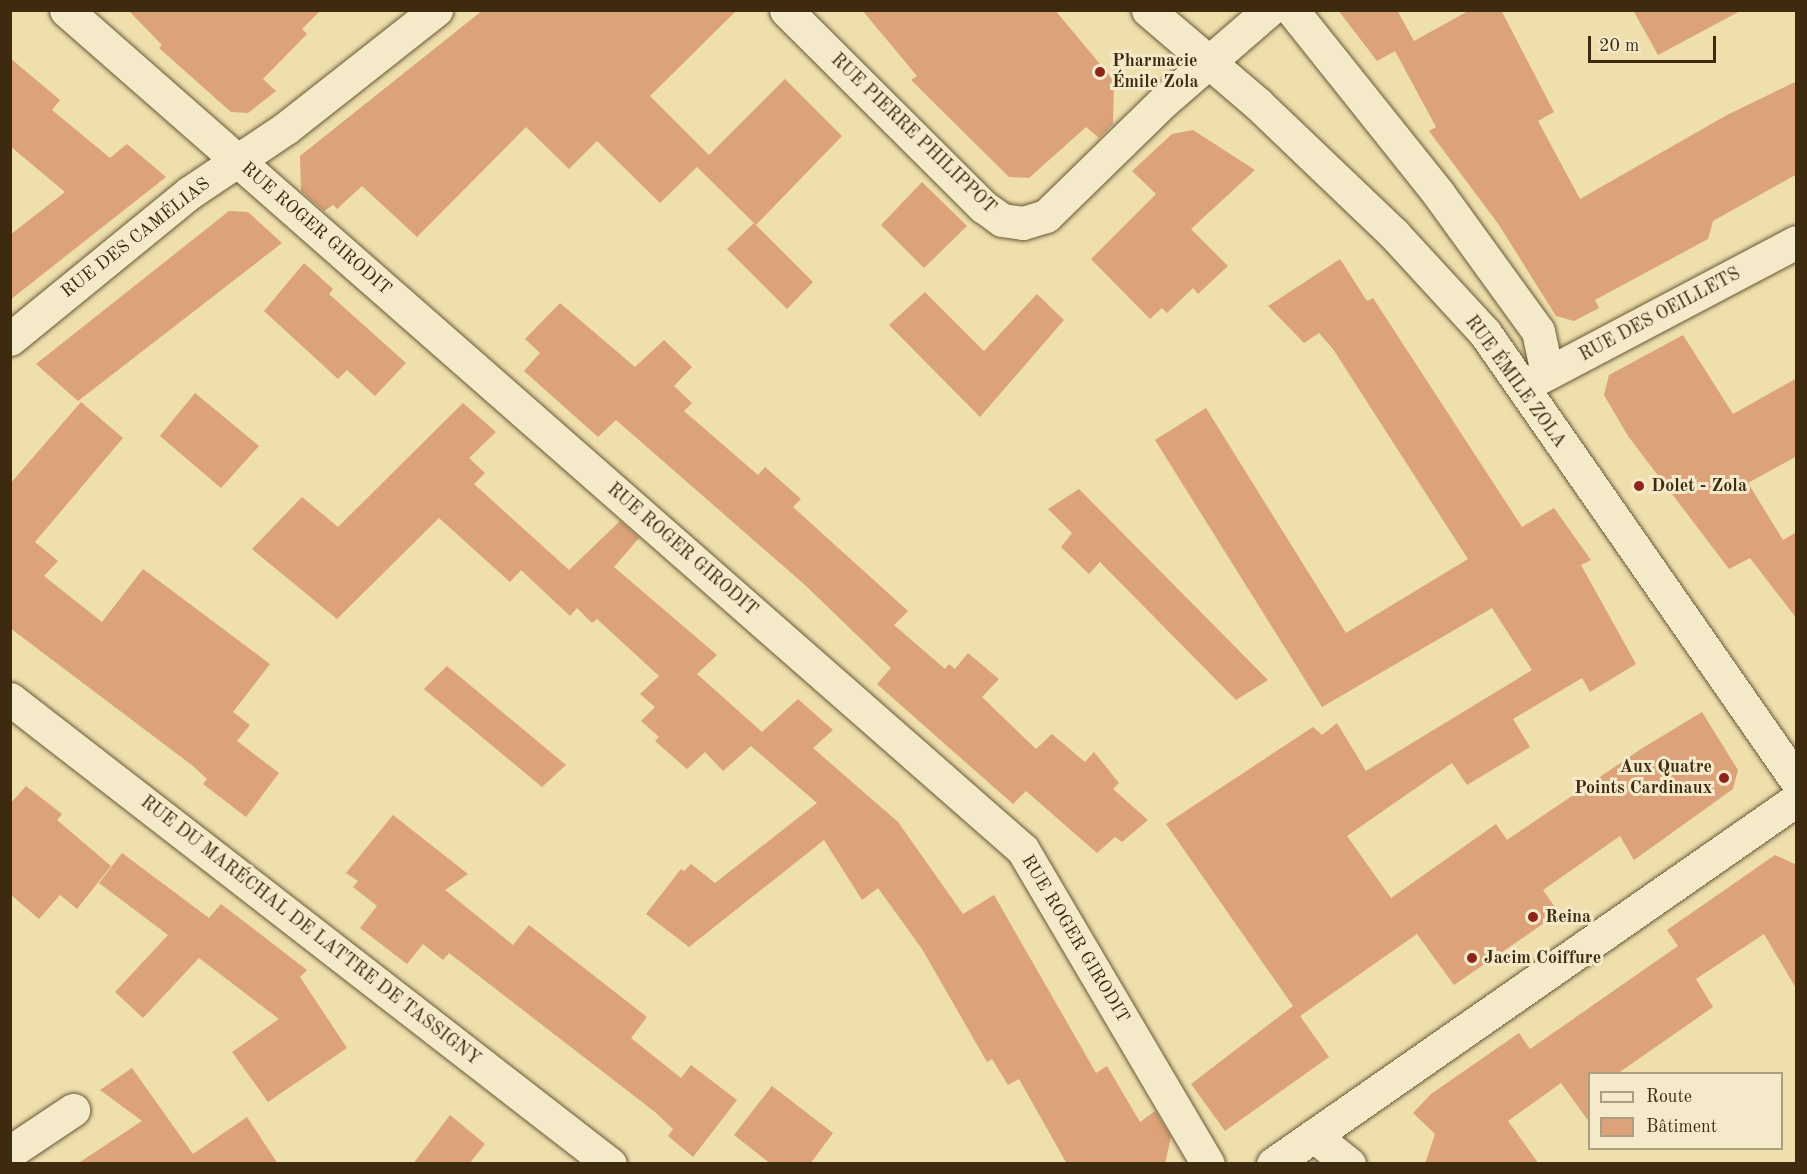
<!DOCTYPE html>
<html>
<head>
<meta charset="utf-8">
<style>
  body { margin:0 }
  #map { position:relative; width:1807px; height:1174px; overflow:hidden; background:#eedfad; font-family:"Old Standard TT",serif }
  div>[style] { position:absolute }
  .building>* { inset:0; background:#dca279 }
  .roads { filter:drop-shadow(0 0 2px #6a5836) drop-shadow(0 0 2px #6a5836) }
  .street>* { height:33px; margin:-16.5px; padding:0 16.5px; transform-origin:16.5px; border-radius:16.5px; background:#f4eaca }
  .secondary>* { height:33px; margin:-16.5px; padding:0 16.5px; transform-origin:16.5px; border-radius:16.5px; background:#f4eaca }
  .dots>* { width:16px; height:16px; translate:-50% -50%; box-sizing:border-box; border:3px solid #f4eaca; border-radius:50% }
  span { translate:-50% -50%; white-space:nowrap; text-align:center; line-height:1.15; -webkit-text-stroke:6px #f4eaca; paint-order:stroke }
  .poi-label { font-size:18px; color:#3e2b0f; font-weight:700 }
  .left { translate:0 -50%; text-align:left }
  .right { translate:-100% -50%; text-align:right }
  .street-label { font-size:18px; color:#3e2b0f }
  .frame { position:absolute; inset:0; border:12px solid #3e2b0f; pointer-events:none }
  .legend { position:absolute; left:1588px; top:1072px; width:195px; height:78px; box-sizing:border-box; background:#f4eaca; border:2px solid #ab9e7f; margin:0; padding:8px 10px; list-style:none; font-size:18px; color:#3e2b0f }
  .legend li { display:flex; align-items:center; gap:12px; height:30px }
  .legend b { width:30px; border:2px solid #ab9e7f }
  .scale { position:absolute; left:1588px; top:36px; width:128px; height:27px; box-sizing:border-box; border:3px solid #3e2b0f; border-top:0; padding-left:8px; font-size:18px; line-height:21px; white-space:nowrap; color:#3e2b0f; -webkit-text-stroke:4px #f4eaca; paint-order:stroke }
</style>
</head>
<body>
<div id="map">
  <div class="building">
    <i style="clip-path:polygon(128px 10px,321px 10px,302px 29px,307px 34px,263px 79px,276px 91px,248px 113px,231px 112px,159px 48px,162px 45px)"></i>
    <i style="clip-path:polygon(483px 10px,737px 10px,650px 96px,709px 155px,785px 79px,842px 136px,756px 225px,697px 167px,660px 203px,597px 141px,569px 169px,526px 127px,417px 237px,362px 186px,337px 209px,333px 205px,324px 211px,301px 191px,300px 156px)"></i>
    <i style="clip-path:polygon(862px 10px,1055px 10px,1114px 81px,1113px 124px,1099px 138px,1086px 127px,1029px 178px,1009px 177px,911px 80px,917px 76px)"></i>
    <i style="clip-path:polygon(1338px 10px,1397px 10px,1414px 41px,1470px 10px,1501px 10px,1554px 112px,1538px 121px,1580px 199px,1727px 115px,1797px 81px,1797px 174px,1713px 221px,1708px 239px,1595px 300px,1599px 308px,1574px 321px,1556px 316px,1499px 225px,1429px 131px,1436px 127px,1395px 51px,1399px 49px,1377px 61px)"></i>
    <i style="clip-path:polygon(1633px 10px,1742px 10px,1658px 55px)"></i>
    <i style="clip-path:polygon(10px 58px,60px 100px,52px 110px,110px 158px,127px 144px,166px 177px,10px 300px,10px 235px,65px 192px,10px 146px)"></i>
    <i style="clip-path:polygon(1193px 130px,1255px 170px,1191px 229px,1228px 266px,1198px 294px,1193px 288px,1167px 313px,1162px 308px,1150px 319px,1091px 259px,1156px 194px,1132px 171px,1172px 134px)"></i>
    <i style="clip-path:polygon(922px 182px,967px 226px,924px 268px,881px 225px)"></i>
    <i style="clip-path:polygon(229px 211px,248px 212px,282px 243px,78px 401px,36px 364px)"></i>
    <i style="clip-path:polygon(754px 223px,813px 282px,787px 309px,727px 249px)"></i>
    <i style="clip-path:polygon(1340px 259px,1367px 301px,1373px 298px,1522px 527px,1554px 508px,1591px 560px,1581px 565px,1636px 664px,1590px 692px,1582px 678px,1513px 719px,1530px 747px,1467px 785px,1452px 763px,1347px 836px,1391px 898px,1496px 824px,1507px 840px,1641px 749px,1702px 712px,1738px 770px,1733px 789px,1634px 860px,1620px 836px,1543px 890px,1559px 913px,1454px 985px,1417px 934px,1300px 1016px,1329px 1057px,1225px 1131px,1191px 1084px,1293px 1006px,1166px 824px,1313px 727px,1322px 735px,1337px 723px,1366px 771px,1532px 670px,1492px 608px,1322px 707px,1155px 440px,1206px 408px,1346px 633px,1468px 559px,1333px 349px,1319px 333px,1304px 343px,1268px 306px)"></i>
    <i style="clip-path:polygon(304px 263px,333px 289px,329px 294px,406px 363px,375px 396px,347px 370px,338px 379px,264px 311px)"></i>
    <i style="clip-path:polygon(925px 292px,984px 351px,1037px 294px,1064px 320px,980px 417px,889px 325px)"></i>
    <i style="clip-path:polygon(560px 303px,635px 367px,664px 340px,692px 367px,674px 386px,692px 403px,684px 411px,758px 475px,765px 467px,801px 499px,793px 507px,908px 611px,894px 625px,945px 669px,949px 664px,955px 669px,968px 653px,999px 679px,982px 697px,1036px 749px,1052px 734px,1085px 762px,1094px 752px,1119px 783px,1113px 789px,1148px 820px,1122px 842px,1115px 837px,1097px 853px,1026px 791px,1013px 804px,955px 753px,877px 684px,891px 668px,805px 585px,616px 420px,598px 437px,524px 371px,540px 353px,525px 339px)"></i>
    <i style="clip-path:polygon(1683px 335px,1733px 414px,1797px 378px,1797px 456px,1748px 483px,1783px 540px,1797px 532px,1797px 619px,1750px 558px,1729px 569px,1628px 436px,1604px 395px,1609px 375px)"></i>
    <i style="clip-path:polygon(195px 393px,259px 446px,221px 488px,160px 436px)"></i>
    <i style="clip-path:polygon(81px 402px,123px 438px,35px 542px,58px 561px,44px 576px,102px 622px,143px 569px,270px 664px,233px 712px,250px 725px,237px 741px,279px 773px,246px 817px,203px 784px,207px 779px,193px 766px,10px 628px,10px 484px)"></i>
    <i style="clip-path:polygon(463px 403px,496px 432px,469px 458px,485px 473px,474px 484px,569px 570px,620px 521px,639px 538px,614px 567px,717px 655px,697px 674px,762px 732px,798px 699px,833px 730px,813px 748px,898px 822px,963px 914px,994px 895px,1096px 1073px,1107px 1066px,1140px 1122px,1155px 1111px,1171px 1137px,1165px 1164px,1067px 1164px,1019px 1079px,1008px 1085px,992px 1059px,987px 1062px,922px 949px,878px 888px,862px 900px,824px 840px,689px 947px,646px 914px,681px 869px,684px 871px,691px 864px,715px 883px,817px 803px,751px 746px,723px 771px,705px 752px,687px 769px,655px 741px,659px 737px,641px 721px,655px 707px,640px 694px,659px 676px,597px 619px,592px 623px,577px 608px,570px 616px,521px 570px,510px 582px,439px 518px,337px 619px,252px 549px,302px 497px,338px 527px)"></i>
    <i style="clip-path:polygon(1079px 489px,1268px 680px,1236px 700px,1100px 562px,1089px 574px,1061px 547px,1072px 533px,1048px 509px)"></i>
    <i style="clip-path:polygon(447px 666px,566px 765px,542px 787px,424px 689px)"></i>
    <i style="clip-path:polygon(26px 786px,62px 814px,57px 820px,111px 866px,77px 909px,60px 895px,39px 919px,10px 894px,10px 804px)"></i>
    <i style="clip-path:polygon(393px 815px,468px 874px,445px 890px,513px 945px,529px 925px,647px 1017px,631px 1038px,681px 1078px,691px 1065px,737px 1100px,693px 1157px,668px 1136px,673px 1129px,655px 1112px,449px 953px,443px 960px,423px 944px,407px 964px,360px 928px,377px 906px,353px 887px,358px 881px,346px 873px)"></i>
    <i style="clip-path:polygon(122px 853px,209px 918px,221px 904px,307px 970px,300px 977px,347px 1048px,268px 1102px,232px 1052px,279px 1019px,199px 958px,143px 1018px,115px 992px,168px 935px,99px 883px)"></i>
    <i style="clip-path:polygon(1775px 855px,1797px 865px,1797px 990px,1764px 934px,1696px 979px,1713px 1007px,1617px 1074px,1590px 1074px,1590px 1123px,1561px 1083px,1508px 1121px,1539px 1164px,1425px 1164px,1435px 1134px,1413px 1113px,1431px 1094px,1519px 1033px,1530px 1049px,1678px 946px,1667px 930px)"></i>
    <i style="clip-path:polygon(132px 1068px,193px 1154px,247px 1117px,278px 1164px,77px 1164px,142px 1121px,100px 1090px)"></i>
    <i style="clip-path:polygon(772px 1086px,833px 1133px,810px 1164px,771px 1164px,734px 1135px)"></i>
    <i style="clip-path:polygon(450px 1115px,485px 1144px,469px 1164px,413px 1164px)"></i>
  </div>
  <div class="roads">
    <div class="street">
      <i style="left:66px;top:10px;width:1273px;rotate:41.27deg"></i>
      <i style="left:1023px;top:850px;width:364px;rotate:59.5deg"></i>
      <i style="left:786px;top:10px;width:279px;rotate:44.9deg"></i>
      <i style="left:984px;top:207px;width:22px;rotate:36deg"></i>
      <i style="left:1002px;top:220px;width:21px;rotate:8deg"></i>
      <i style="left:1023px;top:223px;width:24px;rotate:-17deg"></i>
      <i style="left:1046px;top:216px;width:166px;rotate:-44.3deg"></i>
      <i style="left:1165px;top:100px;width:138px;rotate:-40.9deg"></i>
      <i style="left:1292px;top:10px;width:234px;rotate:51.4deg"></i>
      <i style="left:1438px;top:193px;width:170px;rotate:54.1deg"></i>
      <i style="left:1538px;top:331px;width:43px;rotate:77.9deg"></i>
      <i style="left:10px;top:339px;width:231px;rotate:-39.2deg"></i>
      <i style="left:189px;top:193px;width:117px;rotate:-33.8deg"></i>
      <i style="left:286px;top:128px;width:191px;rotate:-38.2deg"></i>
      <i style="left:1529px;top:383px;width:302px;rotate:-27.8deg"></i>
      <i style="left:10px;top:699px;width:759px;rotate:37.78deg"></i>
      <i style="left:1314px;top:1136px;width:45px;rotate:38.7deg"></i>
      <i style="left:10px;top:1152px;width:76px;rotate:-33.7deg"></i>
    </div>
    <div class="secondary">
      <i style="left:1148px;top:10px;width:145px;rotate:40.5deg"></i>
      <i style="left:1258px;top:104px;width:188px;rotate:43.7deg"></i>
      <i style="left:1394px;top:234px;width:134px;rotate:47.4deg"></i>
      <i style="left:1485px;top:333px;width:545px;rotate:55.17deg"></i>
      <i style="left:1273px;top:1164px;width:637px;rotate:-34.84deg"></i>
    </div>
  </div>
  <div class="dots">
    <i style="left:1100px;top:72px;background:#8f2418"></i>
    <i style="left:1639px;top:486px;background:#8f2418"></i>
    <i style="left:1724px;top:778px;background:#8f2418"></i>
    <i style="left:1533px;top:917px;background:#8f2418"></i>
    <i style="left:1472px;top:958px;background:#8f2418"></i>
  </div>
  <div class="poi-label">
    <span class="left" style="left:1112px;top:72px">Pharmacie<br>Émile Zola</span>
    <span class="left" style="left:1651px;top:486px">Dolet - Zola</span>
    <span class="right" style="left:1712px;top:778px">Aux Quatre<br>Points Cardinaux</span>
    <span class="left" style="left:1545px;top:917px">Reina</span>
    <span class="left" style="left:1484px;top:958px">Jacim Coiffure</span>
  </div>
  <div class="street-label">
    <span style="left:913px;top:134px;rotate:44deg">RUE PIERRE PHILIPPOT</span>
    <span style="left:316px;top:229px;rotate:41deg">RUE ROGER GIRODIT</span>
    <span style="left:136px;top:238px;rotate:-38deg">RUE DES CAMÉLIAS</span>
    <span style="left:1660px;top:315px;rotate:-28deg">RUE DES OEILLETS</span>
    <span style="left:1515px;top:382px;rotate:54deg">RUE ÉMILE ZOLA</span>
    <span style="left:682px;top:550px;rotate:41deg">RUE ROGER GIRODIT</span>
    <span style="left:310px;top:931px;rotate:38deg">RUE DU MARÉCHAL DE LATTRE DE TASSIGNY</span>
    <span style="left:1075px;top:939px;rotate:59deg">RUE ROGER GIRODIT</span>
  </div>
  <div class="frame"></div>
  <ul class="legend">
  <li><b style="height:8px;background:#f4eaca"></b>Route</li>
  <li><b style="height:16px;background:#dca279"></b>Bâtiment</li>
  </ul>
  <div class="scale">20 m</div>
</div>
</body>
</html>
